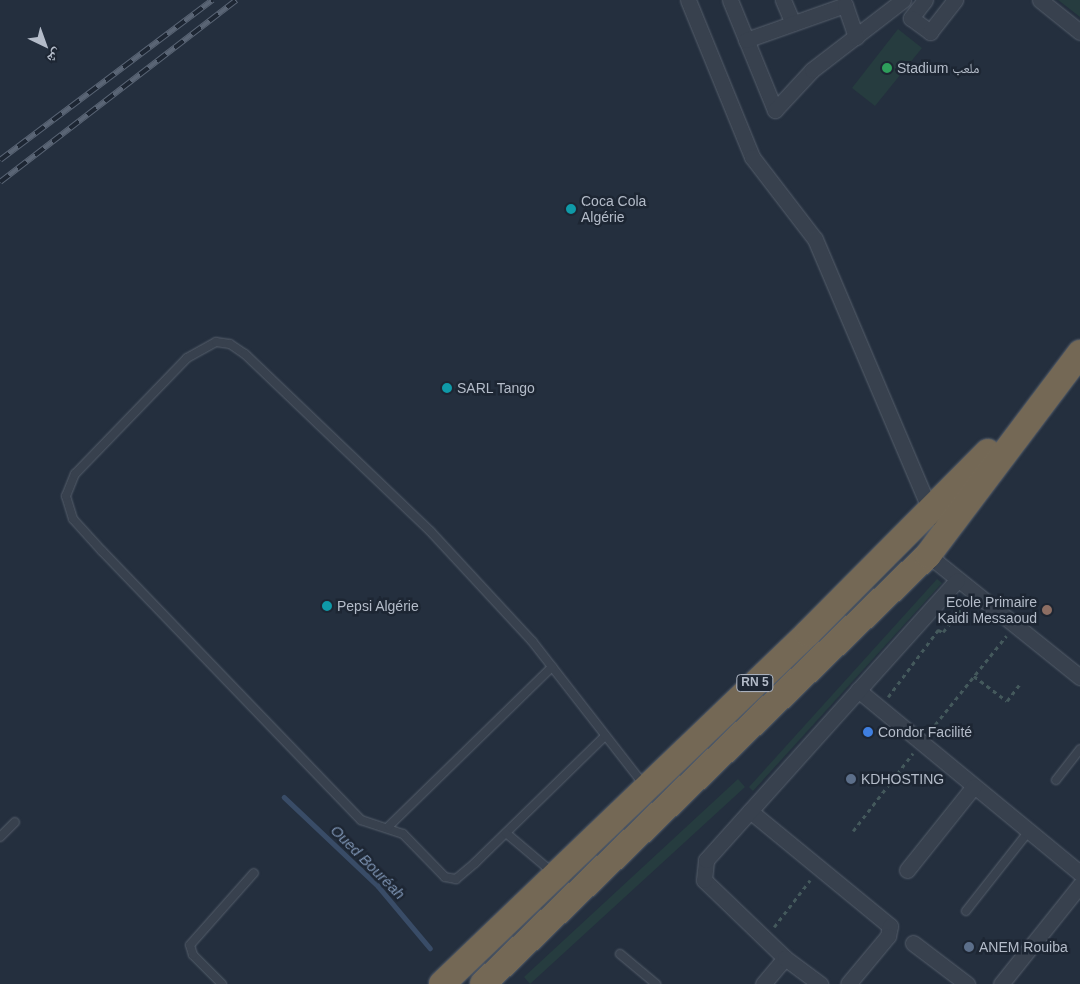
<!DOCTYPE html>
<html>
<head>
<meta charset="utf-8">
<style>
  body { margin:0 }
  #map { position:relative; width:1080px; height:984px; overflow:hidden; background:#242f3e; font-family:Helvetica,"Noto Naskh Arabic",sans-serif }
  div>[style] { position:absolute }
  .green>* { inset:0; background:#263c3f }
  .stream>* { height:4.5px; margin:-2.25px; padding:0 2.25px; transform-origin:2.25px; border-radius:2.25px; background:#394c67 }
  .path>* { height:2.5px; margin-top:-1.25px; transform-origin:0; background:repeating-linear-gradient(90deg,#44595c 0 4px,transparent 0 8px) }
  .roads { filter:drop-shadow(0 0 1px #565f6c) drop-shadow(0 0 1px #565f6c) }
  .lane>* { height:8px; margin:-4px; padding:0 4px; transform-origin:4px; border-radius:4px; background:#38414e }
  .street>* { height:15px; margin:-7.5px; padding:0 7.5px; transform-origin:7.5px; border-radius:7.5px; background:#38414e }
  .highway>* { height:26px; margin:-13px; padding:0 13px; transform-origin:13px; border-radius:13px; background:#746855 }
  .rail>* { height:5.5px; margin-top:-2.75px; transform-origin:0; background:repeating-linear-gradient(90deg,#1d2633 0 11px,#5a6575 0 22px); box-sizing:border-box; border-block:1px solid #5a6575 }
  .dots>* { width:14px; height:14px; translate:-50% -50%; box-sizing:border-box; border:2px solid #1d2633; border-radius:50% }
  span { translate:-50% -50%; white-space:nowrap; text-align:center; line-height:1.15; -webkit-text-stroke:5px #1d2633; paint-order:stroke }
  .shield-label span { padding:1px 4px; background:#1d2633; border:1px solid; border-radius:4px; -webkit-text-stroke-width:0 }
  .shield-label { font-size:12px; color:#b4bcc9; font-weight:700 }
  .poi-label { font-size:14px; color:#b4bcc9 }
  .left { translate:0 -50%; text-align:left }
  .right { translate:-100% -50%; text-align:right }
  .water-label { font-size:15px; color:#7c92b1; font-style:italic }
  .north { position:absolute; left:20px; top:20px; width:50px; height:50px; -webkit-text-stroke:4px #1d2633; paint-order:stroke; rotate:138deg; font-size:14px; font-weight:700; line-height:20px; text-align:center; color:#b4bcc9 }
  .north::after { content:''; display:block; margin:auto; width:18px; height:22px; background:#b4bcc9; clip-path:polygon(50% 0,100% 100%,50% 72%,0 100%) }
</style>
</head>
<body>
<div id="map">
  <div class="green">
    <i style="clip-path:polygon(1058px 0,1080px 0,1080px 17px)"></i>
    <i style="clip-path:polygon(898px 29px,922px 48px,875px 106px,852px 88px)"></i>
    <i style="clip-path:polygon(937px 579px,942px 583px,753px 791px,749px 787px)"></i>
    <i style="clip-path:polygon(738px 779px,745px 787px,530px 984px,524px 977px)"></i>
  </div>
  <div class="stream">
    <i style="left:284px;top:797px;width:129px;rotate:43.4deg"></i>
    <i style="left:378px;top:886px;width:81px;rotate:50deg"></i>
  </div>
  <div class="path">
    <i style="left:974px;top:676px;width:41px;rotate:37.1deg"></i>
    <i style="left:1007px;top:701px;width:21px;rotate:-53deg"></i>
    <i style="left:888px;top:697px;width:84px;rotate:-53.3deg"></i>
    <i style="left:938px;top:630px;width:5px;rotate:22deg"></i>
    <i style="left:943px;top:632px;width:36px;rotate:-51deg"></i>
    <i style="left:930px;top:731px;width:122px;rotate:-51.3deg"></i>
    <i style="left:853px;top:831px;width:98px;rotate:-52.4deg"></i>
    <i style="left:774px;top:927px;width:59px;rotate:-52.5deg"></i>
  </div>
  <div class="roads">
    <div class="lane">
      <i style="left:605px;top:736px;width:182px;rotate:135.7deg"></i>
      <i style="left:475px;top:863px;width:25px;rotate:140deg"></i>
      <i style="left:456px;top:879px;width:11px;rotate:-170deg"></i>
      <i style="left:445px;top:877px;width:60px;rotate:-134.3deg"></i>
      <i style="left:403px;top:834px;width:44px;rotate:-161.6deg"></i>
      <i style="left:361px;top:820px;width:373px;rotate:-133.9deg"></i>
      <i style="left:102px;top:551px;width:43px;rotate:-132.2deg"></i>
      <i style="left:73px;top:519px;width:24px;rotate:-107deg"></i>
      <i style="left:66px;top:496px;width:24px;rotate:-68deg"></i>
      <i style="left:75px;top:474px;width:161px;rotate:-46deg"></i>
      <i style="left:187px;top:358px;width:33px;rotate:-29deg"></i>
      <i style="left:216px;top:342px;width:14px;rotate:8deg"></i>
      <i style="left:230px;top:344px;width:18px;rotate:34deg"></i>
      <i style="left:245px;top:354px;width:257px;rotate:43.7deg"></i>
      <i style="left:431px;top:532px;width:149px;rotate:47.2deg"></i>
      <i style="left:532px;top:641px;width:182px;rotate:52.1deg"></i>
      <i style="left:1056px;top:780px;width:39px;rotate:-52deg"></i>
      <i style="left:389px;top:826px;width:228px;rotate:-44.3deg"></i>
      <i style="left:506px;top:833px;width:60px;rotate:40.3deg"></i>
      <i style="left:0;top:837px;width:21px;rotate:-45deg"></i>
      <i style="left:966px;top:911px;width:102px;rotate:-51.8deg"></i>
      <i style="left:620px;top:954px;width:47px;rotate:39.8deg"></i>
      <i style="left:222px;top:984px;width:41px;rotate:-135deg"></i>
      <i style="left:193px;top:955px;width:10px;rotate:-107deg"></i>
      <i style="left:190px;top:945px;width:96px;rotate:-48.4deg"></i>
    </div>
    <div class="street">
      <i style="left:688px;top:0;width:170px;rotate:67.8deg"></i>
      <i style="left:752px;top:157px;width:103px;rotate:52.5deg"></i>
      <i style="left:815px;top:239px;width:302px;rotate:67deg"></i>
      <i style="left:730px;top:0;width:119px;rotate:67.8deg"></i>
      <i style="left:775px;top:110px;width:54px;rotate:-47.2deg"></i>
      <i style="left:812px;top:70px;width:115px;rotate:-37.6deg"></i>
      <i style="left:783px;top:0;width:25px;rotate:67deg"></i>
      <i style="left:925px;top:0;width:23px;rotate:128deg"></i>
      <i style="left:911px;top:18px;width:24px;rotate:36deg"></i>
      <i style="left:930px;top:32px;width:41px;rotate:-52deg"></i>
      <i style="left:1040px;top:0;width:51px;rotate:38.7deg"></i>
      <i style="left:746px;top:40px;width:105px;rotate:-19.5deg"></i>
      <i style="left:845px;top:5px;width:34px;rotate:71deg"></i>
      <i style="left:928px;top:555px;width:195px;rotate:38.8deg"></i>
      <i style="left:858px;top:690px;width:288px;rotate:39.5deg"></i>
      <i style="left:750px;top:811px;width:181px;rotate:39.4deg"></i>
      <i style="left:890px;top:926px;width:10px;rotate:101deg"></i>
      <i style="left:888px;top:936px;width:62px;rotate:129.8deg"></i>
      <i style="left:907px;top:870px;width:107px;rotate:-51.4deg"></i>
      <i style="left:913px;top:943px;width:68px;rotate:37.2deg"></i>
      <i style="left:785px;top:958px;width:112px;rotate:-136.1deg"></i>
      <i style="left:704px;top:880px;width:20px;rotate:-84deg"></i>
      <i style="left:706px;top:860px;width:376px;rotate:-48.1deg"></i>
      <i style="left:763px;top:984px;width:34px;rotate:-50deg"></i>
      <i style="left:785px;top:958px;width:44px;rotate:36.6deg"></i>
      <i style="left:1001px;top:984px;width:127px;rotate:-51.4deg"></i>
    </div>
    <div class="highway">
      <i style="left:442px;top:984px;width:507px;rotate:-43.8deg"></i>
      <i style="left:808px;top:633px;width:255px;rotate:-45.2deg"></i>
      <i style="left:483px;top:984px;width:618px;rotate:-43.95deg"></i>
      <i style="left:928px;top:555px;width:253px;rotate:-53deg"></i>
    </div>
  </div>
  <div class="rail">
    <i style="left:0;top:160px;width:266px;rotate:-37deg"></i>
    <i style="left:0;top:182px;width:298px;rotate:-37.6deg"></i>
  </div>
  <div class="dots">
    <i style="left:887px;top:68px;background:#2e9e5b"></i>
    <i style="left:571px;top:209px;background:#0f9aa8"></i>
    <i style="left:447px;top:388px;background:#0f9aa8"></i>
    <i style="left:327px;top:606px;background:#0f9aa8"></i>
    <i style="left:1047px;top:610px;background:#8d6e63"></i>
    <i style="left:868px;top:732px;background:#3f7fe0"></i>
    <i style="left:851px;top:779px;background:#5c6f8a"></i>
    <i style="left:969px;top:947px;background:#5c6f8a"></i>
  </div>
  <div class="shield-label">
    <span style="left:755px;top:683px">RN 5</span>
  </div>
  <div class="poi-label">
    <span class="left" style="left:897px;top:68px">Stadium ملعب</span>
    <span class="left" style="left:581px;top:209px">Coca Cola<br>Algérie</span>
    <span class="left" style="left:457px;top:388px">SARL Tango</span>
    <span class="right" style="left:1037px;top:610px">Ecole Primaire<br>Kaidi Messaoud</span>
    <span class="left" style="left:337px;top:606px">Pepsi Algérie</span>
    <span class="left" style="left:878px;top:732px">Condor Facilité</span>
    <span class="left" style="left:861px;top:779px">KDHOSTING</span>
    <span class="left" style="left:979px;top:947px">ANEM Rouiba</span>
  </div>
  <div class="water-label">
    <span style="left:368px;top:862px;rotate:45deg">Oued Bouréah</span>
  </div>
  <div class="north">ش</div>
</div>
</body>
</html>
